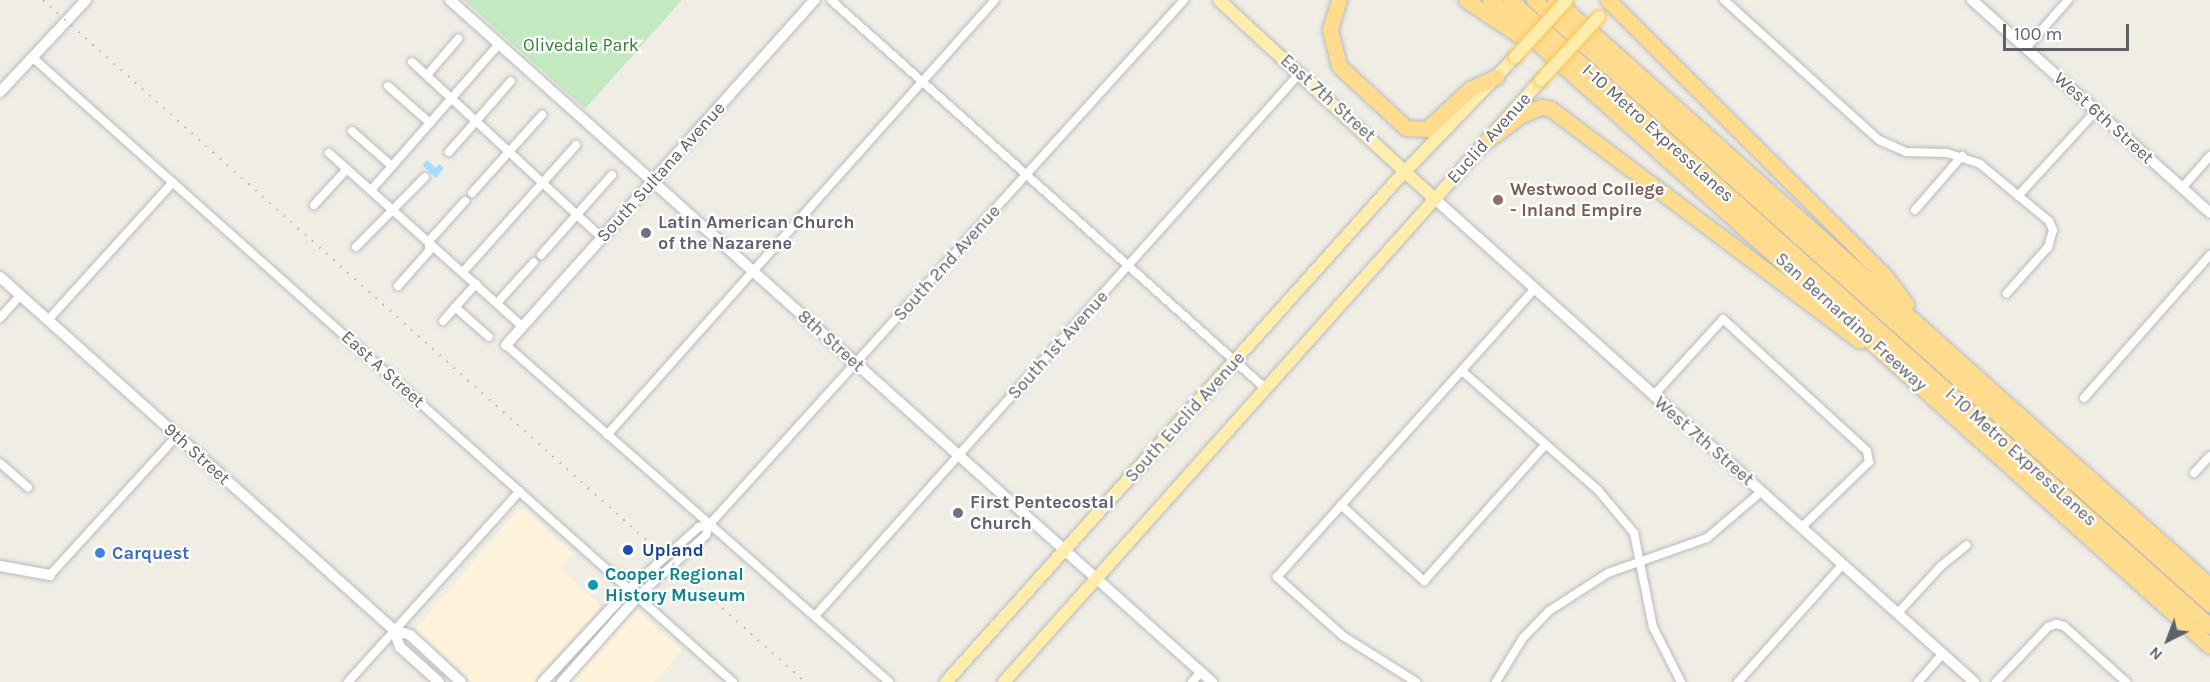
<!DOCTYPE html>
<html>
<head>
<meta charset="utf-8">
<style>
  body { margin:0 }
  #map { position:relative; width:2210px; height:682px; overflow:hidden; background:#f0ede5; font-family:Karla,sans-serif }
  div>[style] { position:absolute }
  .commercial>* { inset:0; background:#fff4db }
  .green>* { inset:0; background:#c2e9bf }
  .water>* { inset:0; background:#a6ddff }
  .roads { filter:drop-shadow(0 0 2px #b7bbbf) drop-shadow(0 0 2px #b7bbbf) }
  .street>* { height:8px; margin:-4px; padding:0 4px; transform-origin:4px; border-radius:4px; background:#fff }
  .secondary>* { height:10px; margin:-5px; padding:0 5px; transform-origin:5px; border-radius:5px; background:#fff }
  .primary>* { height:12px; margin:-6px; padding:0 6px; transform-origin:6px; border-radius:6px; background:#ffedab }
  .highway>* { height:15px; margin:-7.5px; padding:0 7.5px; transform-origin:7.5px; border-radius:7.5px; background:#ffdb8d }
  .rail>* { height:2px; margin-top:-1px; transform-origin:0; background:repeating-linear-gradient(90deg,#b4b5b6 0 1.5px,transparent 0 9.5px) }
  .bridges { filter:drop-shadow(0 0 2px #fcc351) drop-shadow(0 0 2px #fcc351) }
  .primary-bridge>* { height:12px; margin:-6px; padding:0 6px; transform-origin:6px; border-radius:6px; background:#ffedab }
  .dots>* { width:16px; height:16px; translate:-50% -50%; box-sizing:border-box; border:3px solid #fff; border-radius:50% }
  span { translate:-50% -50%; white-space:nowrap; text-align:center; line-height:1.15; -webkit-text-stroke:4.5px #fff; paint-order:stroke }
  .park-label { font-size:18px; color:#2f842e }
  .street-label { font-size:18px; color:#5c6166 }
  .education-label { font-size:18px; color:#785e54; font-weight:700 }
  .left { translate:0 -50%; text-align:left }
  .worship-label { font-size:18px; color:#5b616d; font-weight:700 }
  .transit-label { font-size:18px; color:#164399; font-weight:700 }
  .shop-label { font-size:18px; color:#366cbe; font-weight:700 }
  .culture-label { font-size:18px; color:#0d838f; font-weight:700 }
  .north { position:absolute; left:2138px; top:610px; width:60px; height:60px; -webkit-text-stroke:4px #fff; paint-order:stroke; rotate:222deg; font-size:16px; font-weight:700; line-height:24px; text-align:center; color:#5c6166 }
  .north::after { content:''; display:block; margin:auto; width:21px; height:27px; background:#5c6166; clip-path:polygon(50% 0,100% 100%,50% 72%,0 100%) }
  .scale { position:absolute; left:2003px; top:24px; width:126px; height:27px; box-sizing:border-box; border:3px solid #5c6166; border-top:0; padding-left:8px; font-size:18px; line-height:21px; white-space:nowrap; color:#5c6166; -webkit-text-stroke:4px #fff; paint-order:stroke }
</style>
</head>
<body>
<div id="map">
  <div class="commercial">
    <i style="clip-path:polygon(524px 509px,573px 553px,560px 568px,601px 606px,534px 682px,472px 682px,414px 631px,518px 510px)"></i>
    <i style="clip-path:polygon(636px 609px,682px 650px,654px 682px,569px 682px)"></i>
  </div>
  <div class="green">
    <i style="clip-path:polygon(464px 0,682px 0,585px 109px)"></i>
  </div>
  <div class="water">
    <i style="clip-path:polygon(427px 160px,436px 168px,439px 164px,444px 168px,436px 178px,422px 165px)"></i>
  </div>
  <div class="roads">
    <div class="street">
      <i style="left:831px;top:0;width:582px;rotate:41.8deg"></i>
      <i style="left:1724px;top:0;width:209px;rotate:42.1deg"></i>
      <i style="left:1879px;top:140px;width:30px;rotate:24deg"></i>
      <i style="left:1906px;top:152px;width:41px;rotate:1.4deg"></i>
      <i style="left:1947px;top:153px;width:35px;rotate:18deg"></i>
      <i style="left:1980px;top:164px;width:89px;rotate:39.6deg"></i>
      <i style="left:2049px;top:221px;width:10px;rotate:66deg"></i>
      <i style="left:2053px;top:230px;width:18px;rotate:106deg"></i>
      <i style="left:2048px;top:247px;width:62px;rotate:131.7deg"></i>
      <i style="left:2026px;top:48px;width:64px;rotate:-48.8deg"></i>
      <i style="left:32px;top:57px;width:939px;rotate:41.72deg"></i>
      <i style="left:412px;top:62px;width:259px;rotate:42.8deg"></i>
      <i style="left:427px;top:75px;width:48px;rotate:-49.3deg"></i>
      <i style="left:388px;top:86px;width:56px;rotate:41.4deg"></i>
      <i style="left:352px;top:131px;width:53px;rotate:41.2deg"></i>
      <i style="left:449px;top:152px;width:94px;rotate:-48.9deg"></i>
      <i style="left:329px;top:153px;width:259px;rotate:41.9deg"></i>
      <i style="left:2182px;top:188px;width:43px;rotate:-48.8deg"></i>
      <i style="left:372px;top:189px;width:193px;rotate:-48.8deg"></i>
      <i style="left:472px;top:193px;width:105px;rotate:-48.1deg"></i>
      <i style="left:2018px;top:196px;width:115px;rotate:-47.5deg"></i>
      <i style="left:314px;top:205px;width:49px;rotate:-47.5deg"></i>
      <i style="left:1915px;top:210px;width:72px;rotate:-49deg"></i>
      <i style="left:356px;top:247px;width:98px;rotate:-45.4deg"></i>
      <i style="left:541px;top:255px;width:107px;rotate:-48.4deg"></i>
      <i style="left:463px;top:272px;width:170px;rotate:-48.3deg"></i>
      <i style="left:398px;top:286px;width:47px;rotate:-48.5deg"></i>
      <i style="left:429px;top:251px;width:10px;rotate:-90deg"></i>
      <i style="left:429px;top:241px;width:54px;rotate:-48deg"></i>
      <i style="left:497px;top:303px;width:55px;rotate:-47.9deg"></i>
      <i style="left:455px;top:307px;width:45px;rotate:41.4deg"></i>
      <i style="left:0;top:318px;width:30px;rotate:-48deg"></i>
      <i style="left:48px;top:320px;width:186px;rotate:-47.8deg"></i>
      <i style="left:443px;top:321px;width:50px;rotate:-48.3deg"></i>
      <i style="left:506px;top:345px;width:510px;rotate:41.34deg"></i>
      <i style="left:1462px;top:371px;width:181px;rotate:41.2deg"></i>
      <i style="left:1598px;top:490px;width:56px;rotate:50.1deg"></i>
      <i style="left:1634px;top:533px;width:96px;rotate:78.6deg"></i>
      <i style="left:1653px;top:627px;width:62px;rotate:63deg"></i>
      <i style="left:1653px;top:396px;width:104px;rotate:-47.7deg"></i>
      <i style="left:1723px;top:319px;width:195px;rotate:42.5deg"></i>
      <i style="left:1867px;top:451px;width:11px;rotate:80deg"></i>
      <i style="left:1869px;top:462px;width:93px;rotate:135.9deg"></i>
      <i style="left:2084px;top:398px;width:191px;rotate:-48.6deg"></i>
      <i style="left:607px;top:435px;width:583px;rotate:-48.27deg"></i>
      <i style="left:0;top:463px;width:37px;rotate:41deg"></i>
      <i style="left:2194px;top:473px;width:23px;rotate:-47deg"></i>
      <i style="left:1341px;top:505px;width:113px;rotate:42.5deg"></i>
      <i style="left:1424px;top:581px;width:183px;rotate:-48.3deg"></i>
      <i style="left:50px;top:575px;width:188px;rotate:-47.6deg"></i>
      <i style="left:629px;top:589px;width:94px;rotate:-41.5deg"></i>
      <i style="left:699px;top:527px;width:10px;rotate:-11deg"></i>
      <i style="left:638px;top:596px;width:91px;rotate:-41.9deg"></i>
      <i style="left:706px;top:535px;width:10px;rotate:-73deg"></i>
      <i style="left:709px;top:525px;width:708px;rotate:-47.86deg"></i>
      <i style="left:1897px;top:614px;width:65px;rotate:-47.5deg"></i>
      <i style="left:1941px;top:566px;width:33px;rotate:-39deg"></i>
      <i style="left:815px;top:616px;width:728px;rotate:-48.23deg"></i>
      <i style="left:348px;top:682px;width:257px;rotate:-48deg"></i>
      <i style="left:1192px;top:682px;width:13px;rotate:-48deg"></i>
      <i style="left:1416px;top:682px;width:86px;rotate:-147.8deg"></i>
      <i style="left:1343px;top:636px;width:89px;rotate:-138.2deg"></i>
      <i style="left:1277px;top:577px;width:385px;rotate:-48.2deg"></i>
      <i style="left:1496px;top:682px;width:52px;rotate:-58.5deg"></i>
      <i style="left:1523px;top:638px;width:37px;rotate:-46deg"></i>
      <i style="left:1549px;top:611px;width:70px;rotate:-32.8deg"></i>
      <i style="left:1608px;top:573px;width:105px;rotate:-19.5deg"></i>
      <i style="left:1707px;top:538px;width:72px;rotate:-40.5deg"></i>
      <i style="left:1738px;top:682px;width:158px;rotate:-48.3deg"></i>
      <i style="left:1918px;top:682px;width:37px;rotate:-49deg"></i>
      <i style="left:1996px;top:682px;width:76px;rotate:-46.6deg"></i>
      <i style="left:2048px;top:627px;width:9px;rotate:-21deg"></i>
      <i style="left:2056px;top:624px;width:8px;rotate:14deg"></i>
      <i style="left:2064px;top:626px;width:84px;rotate:42.1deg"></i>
    </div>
    <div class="secondary">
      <i style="left:450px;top:0;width:1023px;rotate:41.83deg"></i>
      <i style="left:1972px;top:0;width:319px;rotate:41.8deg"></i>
      <i style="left:0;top:92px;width:126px;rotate:-46.9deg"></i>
      <i style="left:1435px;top:199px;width:724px;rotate:41.86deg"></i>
      <i style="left:0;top:277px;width:529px;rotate:41.86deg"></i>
      <i style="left:394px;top:630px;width:17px;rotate:17deg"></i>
      <i style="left:410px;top:635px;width:69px;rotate:42.7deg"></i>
      <i style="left:506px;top:345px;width:463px;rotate:-48.2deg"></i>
      <i style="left:0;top:566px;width:51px;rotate:10.2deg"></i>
      <i style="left:394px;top:630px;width:18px;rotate:71deg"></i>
      <i style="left:400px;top:647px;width:52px;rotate:41.9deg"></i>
      <i style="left:543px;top:682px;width:127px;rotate:-47.2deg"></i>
      <i style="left:562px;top:682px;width:115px;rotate:-48.5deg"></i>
    </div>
    <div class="primary">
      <i style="left:1219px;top:0;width:294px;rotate:42.7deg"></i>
      <i style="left:946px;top:682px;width:673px;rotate:-48.07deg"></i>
      <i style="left:1396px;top:181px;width:172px;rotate:-46.2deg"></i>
      <i style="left:1004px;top:682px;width:807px;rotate:-48.27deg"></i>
    </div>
    <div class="highway">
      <i style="left:1339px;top:0;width:31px;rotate:107deg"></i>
      <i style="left:1330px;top:30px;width:37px;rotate:76deg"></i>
      <i style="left:1339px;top:66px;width:91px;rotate:42.8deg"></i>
      <i style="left:1406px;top:128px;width:21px;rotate:3deg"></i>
      <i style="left:1427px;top:129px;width:59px;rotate:-42.9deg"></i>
      <i style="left:1470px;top:89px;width:29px;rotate:-25deg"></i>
      <i style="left:1466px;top:0;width:71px;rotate:33.5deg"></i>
      <i style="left:1490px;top:0;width:967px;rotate:41.9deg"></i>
      <i style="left:1510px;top:0;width:939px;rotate:41.81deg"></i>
      <i style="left:1534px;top:0;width:907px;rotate:41.78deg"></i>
      <i style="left:1555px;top:0;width:879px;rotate:41.82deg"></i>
      <i style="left:1608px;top:0;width:392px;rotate:44.9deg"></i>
      <i style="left:1886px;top:277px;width:34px;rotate:54deg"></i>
      <i style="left:1486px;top:141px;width:44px;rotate:-36.6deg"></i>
      <i style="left:1521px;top:115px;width:22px;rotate:-22deg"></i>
      <i style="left:1541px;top:107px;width:10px;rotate:11deg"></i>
      <i style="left:1551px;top:109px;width:386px;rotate:36.9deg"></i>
    </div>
  </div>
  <div class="rail">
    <i style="left:43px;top:0;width:1023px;rotate:41.83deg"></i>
  </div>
  <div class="bridges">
    <div class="primary-bridge">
      <i style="left:1515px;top:57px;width:77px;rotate:-47.6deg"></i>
      <i style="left:1541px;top:80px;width:86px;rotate:-47.4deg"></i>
    </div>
  </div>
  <div class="dots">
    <i style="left:1498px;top:200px;background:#8d6e63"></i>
    <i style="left:646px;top:233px;background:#6b7280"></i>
    <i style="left:958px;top:513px;background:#6b7280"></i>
    <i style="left:628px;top:550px;background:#1a4fb4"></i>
    <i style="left:100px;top:553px;background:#3f7fe0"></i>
    <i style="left:593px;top:585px;background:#0f9aa8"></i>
  </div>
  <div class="park-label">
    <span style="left:581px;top:45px">Olivedale Park</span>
  </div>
  <div class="street-label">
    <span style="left:1328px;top:98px;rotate:42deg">East 7th Street</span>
    <span style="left:2104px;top:118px;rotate:42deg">West 6th Street</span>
    <span style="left:1658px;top:133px;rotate:42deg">I-10 Metro ExpressLanes</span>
    <span style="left:1489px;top:138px;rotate:-48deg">Euclid Avenue</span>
    <span style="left:661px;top:172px;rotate:-48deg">South Sultana Avenue</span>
    <span style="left:947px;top:263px;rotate:-48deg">South 2nd Avenue</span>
    <span style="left:1851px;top:322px;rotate:42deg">San Bernardino Freeway</span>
    <span style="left:831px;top:341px;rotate:42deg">8th Street</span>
    <span style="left:1058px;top:345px;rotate:-48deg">South 1st Avenue</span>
    <span style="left:383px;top:369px;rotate:42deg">East A Street</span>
    <span style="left:1185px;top:417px;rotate:-48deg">South Euclid Avenue</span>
    <span style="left:1704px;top:441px;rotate:41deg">West 7th Street</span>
    <span style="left:197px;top:454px;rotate:42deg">9th Street</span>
    <span style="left:2021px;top:457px;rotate:42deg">I-10 Metro ExpressLanes</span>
  </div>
  <div class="education-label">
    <span class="left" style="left:1510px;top:200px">Westwood College<br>- Inland Empire</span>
  </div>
  <div class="worship-label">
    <span class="left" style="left:658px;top:233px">Latin American Church<br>of the Nazarene</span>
    <span class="left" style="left:970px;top:513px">First Pentecostal<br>Church</span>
  </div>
  <div class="transit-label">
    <span class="left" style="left:642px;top:550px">Upland</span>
  </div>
  <div class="shop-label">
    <span class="left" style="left:112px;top:553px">Carquest</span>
  </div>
  <div class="culture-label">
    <span class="left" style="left:605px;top:585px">Cooper Regional<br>History Museum</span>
  </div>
  <div class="north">N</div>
  <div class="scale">100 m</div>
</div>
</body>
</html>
